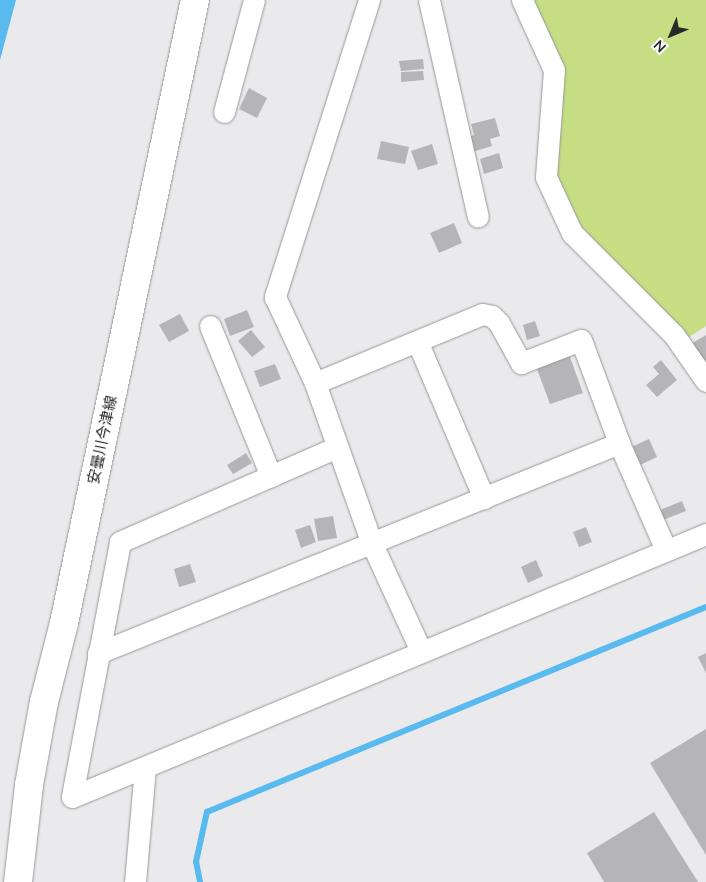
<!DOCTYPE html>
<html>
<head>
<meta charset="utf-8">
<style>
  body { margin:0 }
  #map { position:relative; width:706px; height:882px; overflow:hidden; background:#eaeaec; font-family:"Nunito Sans","Noto Sans JP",sans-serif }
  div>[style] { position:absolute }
  .green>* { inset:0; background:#c5de83 }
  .water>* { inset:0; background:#58baef }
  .stream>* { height:5.5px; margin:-2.75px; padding:0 2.75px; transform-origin:2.75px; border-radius:2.75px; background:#58baef }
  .building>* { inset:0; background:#b5b4b6 }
  .roads { filter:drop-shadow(0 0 1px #98989a) drop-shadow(0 0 1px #98989a) }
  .street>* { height:21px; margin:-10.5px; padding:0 10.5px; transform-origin:10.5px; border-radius:10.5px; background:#fff }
  .secondary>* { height:28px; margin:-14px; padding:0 14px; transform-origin:14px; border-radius:14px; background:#fff }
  span { translate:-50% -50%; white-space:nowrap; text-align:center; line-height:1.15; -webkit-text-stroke:4px #fff; paint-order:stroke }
  .street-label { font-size:15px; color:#282829 }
  .north { position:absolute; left:646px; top:10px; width:50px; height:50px; -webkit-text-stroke:4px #fff; paint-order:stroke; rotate:225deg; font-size:14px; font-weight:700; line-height:20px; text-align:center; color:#282829 }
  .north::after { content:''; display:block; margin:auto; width:18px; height:22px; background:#282829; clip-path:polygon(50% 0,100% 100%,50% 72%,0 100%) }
</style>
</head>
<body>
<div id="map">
  <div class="green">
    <i style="clip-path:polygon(531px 0,706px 0,706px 326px,689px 337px,579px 229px,555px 172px,562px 68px)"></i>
  </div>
  <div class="water">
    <i style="clip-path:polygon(0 0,16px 0,0 60px)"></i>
  </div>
  <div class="stream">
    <i style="left:200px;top:882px;width:20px;rotate:-101deg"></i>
    <i style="left:196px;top:862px;width:51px;rotate:-77.6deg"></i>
    <i style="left:207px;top:812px;width:539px;rotate:-22.33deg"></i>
  </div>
  <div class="building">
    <i style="clip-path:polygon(423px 59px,424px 69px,401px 71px,399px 61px)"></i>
    <i style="clip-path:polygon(423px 71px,424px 80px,401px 82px,401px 72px)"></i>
    <i style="clip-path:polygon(249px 88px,267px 98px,257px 118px,239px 109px)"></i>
    <i style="clip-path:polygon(495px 118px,500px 136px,490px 139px,492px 146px,469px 153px,465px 138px,474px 135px,471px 124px)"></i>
    <i style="clip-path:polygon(381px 141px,409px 147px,405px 164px,377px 159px)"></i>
    <i style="clip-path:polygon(432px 144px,438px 164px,418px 170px,411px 151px)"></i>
    <i style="clip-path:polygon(499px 153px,503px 168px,484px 174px,480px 159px)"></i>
    <i style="clip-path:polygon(454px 223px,462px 243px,439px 253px,430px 233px)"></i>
    <i style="clip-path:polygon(247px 310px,254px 327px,230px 336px,224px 319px)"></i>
    <i style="clip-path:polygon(180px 314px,189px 331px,169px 342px,159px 325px)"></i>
    <i style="clip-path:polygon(535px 321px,540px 336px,527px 340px,523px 325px)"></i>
    <i style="clip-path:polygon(251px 330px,265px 347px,252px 357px,238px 341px)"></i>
    <i style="clip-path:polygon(706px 335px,706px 367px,689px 345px)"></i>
    <i style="clip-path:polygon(567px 349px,583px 393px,550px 404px,534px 361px)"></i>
    <i style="clip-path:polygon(661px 360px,677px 380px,657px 397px,646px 385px,659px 374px,653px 367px)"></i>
    <i style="clip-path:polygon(275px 364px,281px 379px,260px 387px,254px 371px)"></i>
    <i style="clip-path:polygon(649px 439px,657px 457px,638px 466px,629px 448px)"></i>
    <i style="clip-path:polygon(246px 453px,252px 463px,233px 474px,227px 465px)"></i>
    <i style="clip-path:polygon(682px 501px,686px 511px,663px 520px,660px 510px)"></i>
    <i style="clip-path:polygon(333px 516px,337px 538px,318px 541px,314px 519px)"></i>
    <i style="clip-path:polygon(310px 525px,316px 542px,301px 548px,295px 530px)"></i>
    <i style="clip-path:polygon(586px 527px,592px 542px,579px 547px,573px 532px)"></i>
    <i style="clip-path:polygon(536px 560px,543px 576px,528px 583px,521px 567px)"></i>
    <i style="clip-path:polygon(190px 564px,196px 582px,179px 587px,174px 569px)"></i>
    <i style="clip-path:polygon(706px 653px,706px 673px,698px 657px)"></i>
    <i style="clip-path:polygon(706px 729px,706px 855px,650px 763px)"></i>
    <i style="clip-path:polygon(654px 812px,698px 882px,604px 882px,587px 853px)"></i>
  </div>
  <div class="roads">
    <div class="street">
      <i style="left:369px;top:0;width:312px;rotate:107.6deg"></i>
      <i style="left:275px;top:297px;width:95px;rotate:65.1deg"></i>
      <i style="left:315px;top:383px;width:171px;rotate:70.5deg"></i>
      <i style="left:372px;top:544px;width:118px;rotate:65.4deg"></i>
      <i style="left:429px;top:0;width:222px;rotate:77.3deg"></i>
      <i style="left:522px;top:0;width:77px;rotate:65.4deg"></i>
      <i style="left:554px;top:70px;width:107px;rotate:94.3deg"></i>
      <i style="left:546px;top:177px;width:62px;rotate:65.1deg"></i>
      <i style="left:572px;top:233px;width:144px;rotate:45deg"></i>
      <i style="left:674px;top:335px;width:56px;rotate:55.2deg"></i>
      <i style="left:224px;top:112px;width:116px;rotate:-75deg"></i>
      <i style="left:210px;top:326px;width:162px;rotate:67.9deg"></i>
      <i style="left:417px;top:341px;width:171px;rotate:66.9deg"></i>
      <i style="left:315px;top:383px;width:181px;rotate:-22.4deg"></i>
      <i style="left:482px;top:314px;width:10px;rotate:11deg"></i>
      <i style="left:492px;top:316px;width:10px;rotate:45deg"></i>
      <i style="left:499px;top:323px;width:46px;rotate:61.2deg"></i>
      <i style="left:521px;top:363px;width:64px;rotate:-21deg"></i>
      <i style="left:581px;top:340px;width:110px;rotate:69.7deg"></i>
      <i style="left:619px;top:443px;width:117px;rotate:66.3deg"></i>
      <i style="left:337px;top:447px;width:237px;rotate:156.4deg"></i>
      <i style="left:120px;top:542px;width:259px;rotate:100.7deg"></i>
      <i style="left:72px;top:797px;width:686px;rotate:-22.53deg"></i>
      <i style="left:98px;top:653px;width:562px;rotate:-21.95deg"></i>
      <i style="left:135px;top:882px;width:114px;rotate:-85deg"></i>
    </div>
    <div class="secondary">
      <i style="left:18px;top:882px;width:98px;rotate:-83.5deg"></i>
      <i style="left:29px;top:785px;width:84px;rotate:-79.8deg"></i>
      <i style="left:44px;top:702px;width:81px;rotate:-75.8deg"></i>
      <i style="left:64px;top:623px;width:637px;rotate:-78.13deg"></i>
    </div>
  </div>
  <div class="street-label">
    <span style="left:103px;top:440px;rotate:-78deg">安曇川今津線</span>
  </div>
  <div class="north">N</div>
</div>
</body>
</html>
